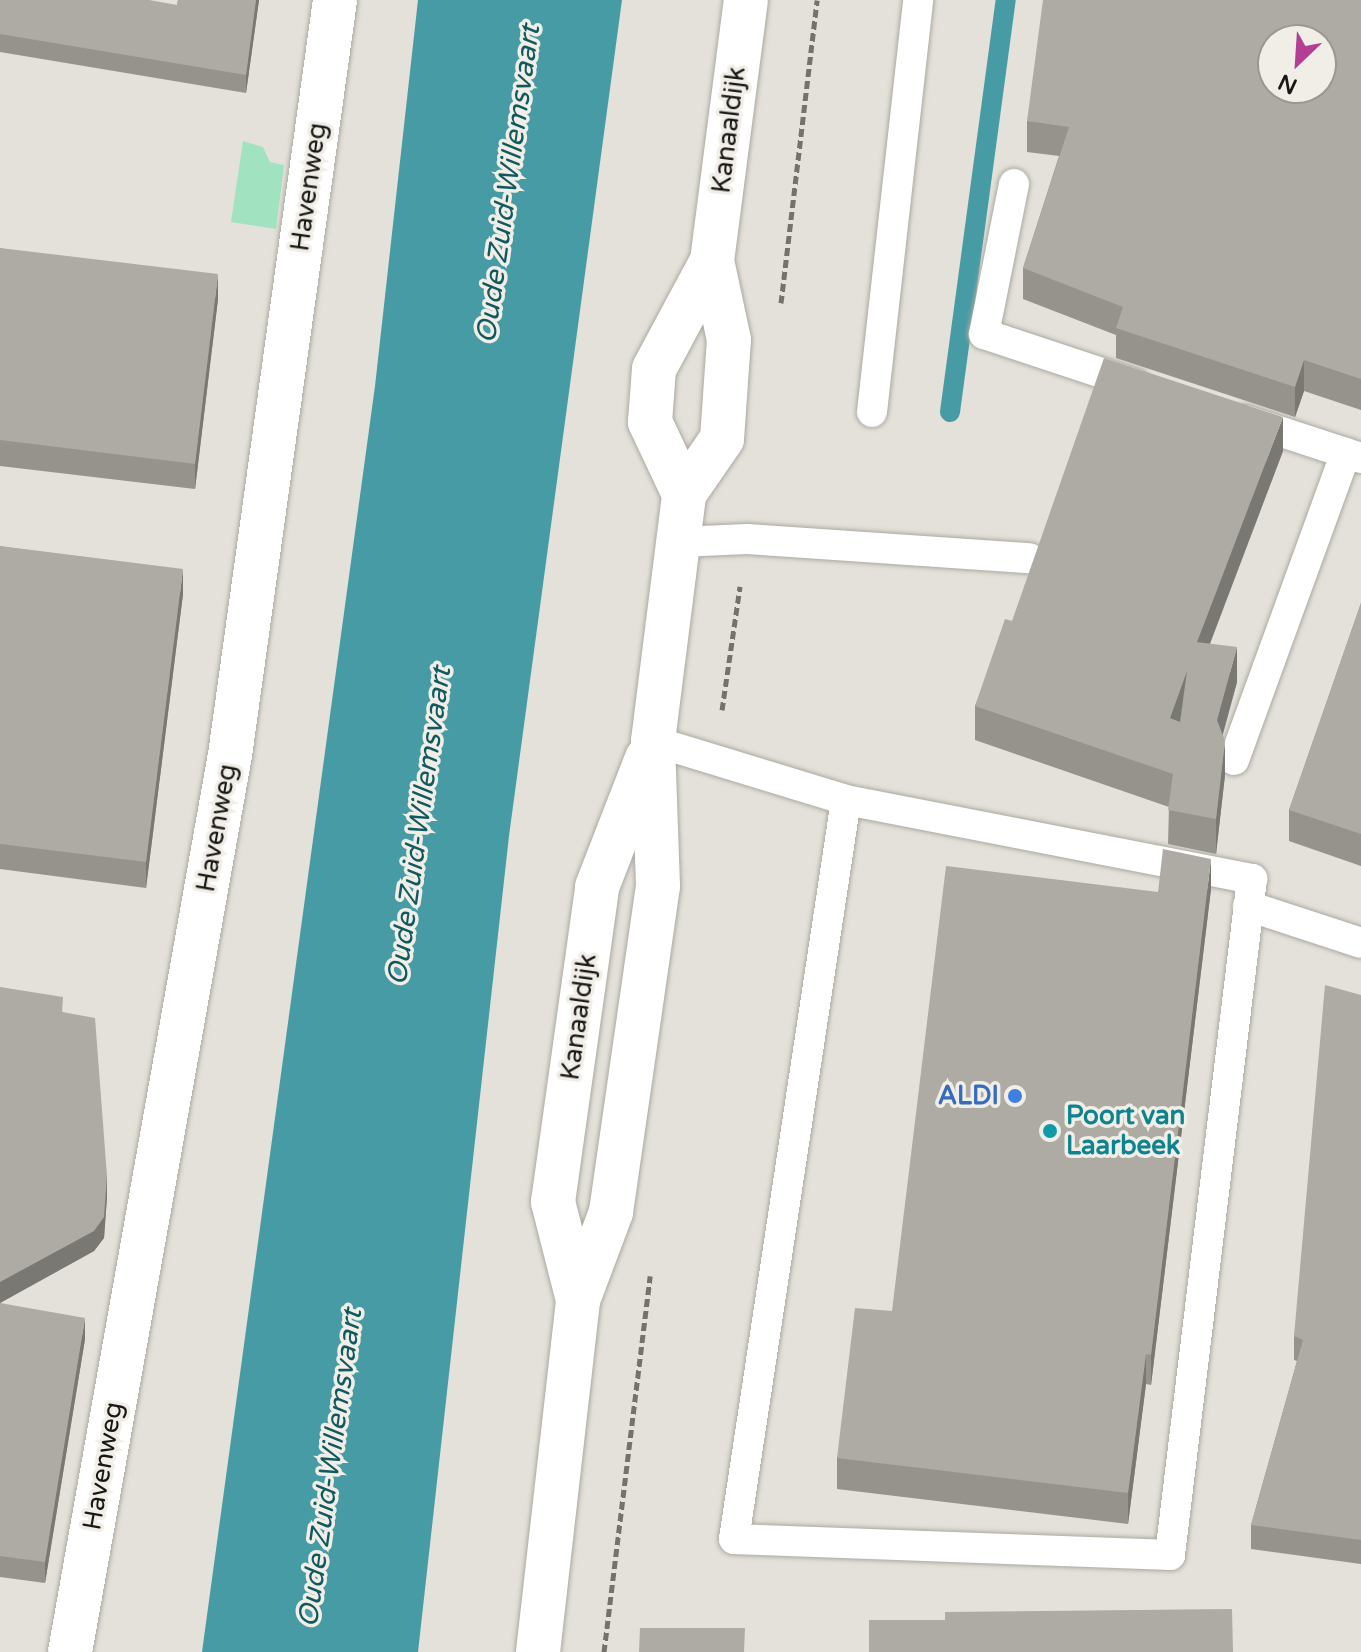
<!DOCTYPE html>
<html>
<head>
<meta charset="utf-8">
<style>
  body { margin:0 }
  #map { position:relative; width:1361px; height:1652px; overflow:hidden; background:#e3e1d9; font-family:"Varela Round",sans-serif }
  div>[style] { position:absolute }
  .green>* { inset:0; background:#a1e3c0 }
  .water>* { inset:0; background:#469ba4 }
  .stream>* { height:20px; margin:-10px; padding:0 10px; transform-origin:10px; border-radius:10px; background:#469ba4 }
  .path>* { height:5px; margin-top:-2.5px; transform-origin:0; background:repeating-linear-gradient(90deg,#73726d 0 8px,transparent 0 12px) }
  .roads { filter:drop-shadow(0 0 2px #aba9a1) drop-shadow(0 0 2px #aba9a1) }
  .service>* { height:30px; margin:-15px; padding:0 15px; transform-origin:15px; border-radius:15px; background:#fff }
  .minor>* { height:44px; margin:-22px; padding:0 22px; transform-origin:22px; border-radius:22px; background:#fff }
  .secondary>* { height:44px; margin:-22px; padding:0 22px; transform-origin:22px; border-radius:22px; background:#fff }
  .wall>* { inset:0; background:#95938c }
  .shaded-wall>* { inset:0; background:#797872 }
  .building>* { inset:0; background:#adaba3 }
  .dots>* { width:22px; height:22px; translate:-50% -50%; box-sizing:border-box; border:4px solid #f0eee6; border-radius:50% }
  span { translate:-50% -50%; white-space:nowrap; text-align:center; line-height:1.15; -webkit-text-stroke:7px #f0eee6; paint-order:stroke }
  .street-label { font-size:26px; color:#181714 }
  .shop-label { font-size:26px; color:#366cbe; font-weight:700 }
  .right { translate:-100% -50%; text-align:right }
  .culture-label { font-size:26px; color:#0d838f; font-weight:700 }
  .left { translate:0 -50%; text-align:left }
  .water-label { font-size:28px; color:#105960; font-style:italic }
  .north { position:absolute; left:1257px; top:24px; width:80px; height:80px; box-sizing:border-box; background:#f0eee6; border:2px solid #9a9892; border-radius:50%; rotate:205deg; font-size:22px; font-weight:700; line-height:32px; text-align:center; color:#181714 }
  .north::after { content:''; display:block; margin:auto; width:28px; height:36px; background:#b53e94; clip-path:polygon(50% 0,100% 100%,50% 72%,0 100%) }
</style>
</head>
<body>
<div id="map">
  <div class="green">
    <i style="clip-path:polygon(243px 141px,263px 147px,270px 162px,284px 165px,276px 229px,231px 222px)"></i>
  </div>
  <div class="water">
    <i style="clip-path:polygon(418px 0,622px 0,509px 836px,418px 1652px,202px 1652px,375px 386px)"></i>
  </div>
  <div class="stream">
    <i style="left:950px;top:412px;width:416px;rotate:-82.3deg"></i>
  </div>
  <div class="path">
    <i style="left:781px;top:303px;width:305px;rotate:-83.2deg"></i>
    <i style="left:722px;top:710px;width:125px;rotate:-81.7deg"></i>
    <i style="left:604px;top:1652px;width:379px;rotate:-83deg"></i>
  </div>
  <div class="roads">
    <div class="service">
      <i style="left:1014px;top:184px;width:153px;rotate:101.3deg"></i>
      <i style="left:984px;top:334px;width:159px;rotate:18.3deg"></i>
      <i style="left:872px;top:412px;width:415px;rotate:-83.6deg"></i>
      <i style="left:1245px;top:420px;width:122px;rotate:18.1deg"></i>
      <i style="left:679px;top:542px;width:68px;rotate:-2.5deg"></i>
      <i style="left:747px;top:539px;width:283px;rotate:3.9deg"></i>
      <i style="left:653px;top:741px;width:202px;rotate:17deg"></i>
      <i style="left:846px;top:800px;width:414px;rotate:11deg"></i>
      <i style="left:1252px;top:879px;width:681px;rotate:96.92deg"></i>
      <i style="left:1170px;top:1555px;width:436px;rotate:-177.9deg"></i>
      <i style="left:734px;top:1539px;width:747px;rotate:-81.38deg"></i>
      <i style="left:1234px;top:760px;width:327px;rotate:-70deg"></i>
      <i style="left:1248px;top:906px;width:119px;rotate:18.1deg"></i>
    </div>
    <div class="minor">
      <i style="left:70px;top:1652px;width:911px;rotate:-79.89deg"></i>
      <i style="left:230px;top:755px;width:762px;rotate:-82.08deg"></i>
    </div>
    <div class="secondary">
      <i style="left:684px;top:494px;width:80px;rotate:-115.3deg"></i>
      <i style="left:650px;top:422px;width:53px;rotate:-85.7deg"></i>
      <i style="left:654px;top:369px;width:123px;rotate:-61.8deg"></i>
      <i style="left:578px;top:1300px;width:101px;rotate:-104.3deg"></i>
      <i style="left:553px;top:1202px;width:318px;rotate:-82deg"></i>
      <i style="left:597px;top:887px;width:138px;rotate:-68.8deg"></i>
      <i style="left:538px;top:1652px;width:354px;rotate:-83.5deg"></i>
      <i style="left:578px;top:1300px;width:94px;rotate:-69.4deg"></i>
      <i style="left:611px;top:1212px;width:329px;rotate:-81.8deg"></i>
      <i style="left:658px;top:886px;width:145px;rotate:-92deg"></i>
      <i style="left:653px;top:741px;width:249px;rotate:-82.8deg"></i>
      <i style="left:684px;top:494px;width:67px;rotate:-55.4deg"></i>
      <i style="left:722px;top:439px;width:99px;rotate:-86deg"></i>
      <i style="left:729px;top:340px;width:81px;rotate:-102.1deg"></i>
      <i style="left:712px;top:261px;width:263px;rotate:-82.6deg"></i>
    </div>
  </div>
  <div class="wall">
    <i style="clip-path:polygon(0 0,177px 5px,178px 0,259px 0,246px 93px,0 52px)"></i>
    <i style="clip-path:polygon(1361px 0,1361px 410px,1304px 391px,1295px 417px,1116px 358px,1116px 335px,1023px 299px,1023px 268px,1059px 156px,1027px 152px,1027px 121px)"></i>
    <i style="clip-path:polygon(0 248px,218px 299px,195px 489px,0 466px)"></i>
    <i style="clip-path:polygon(1283px 451px,1210px 644px,1237px 682px,1223px 734px,1225px 775px,1216px 854px,1168px 844px,1169px 807px,975px 740px,975px 706px,1012px 621px)"></i>
    <i style="clip-path:polygon(0 546px,183px 594px,146px 888px,0 869px)"></i>
    <i style="clip-path:polygon(1361px 603px,1361px 866px,1289px 841px,1289px 810px)"></i>
    <i style="clip-path:polygon(1211px 889px,1151px 1385px,1146px 1384px,1128px 1524px,837px 1489px,837px 1458px,892px 1311px,1158px 892px)"></i>
    <i style="clip-path:polygon(0 987px,63px 1012px,107px 1197px,104px 1238px,94px 1251px,0 1303px,85px 1339px,45px 1583px,0 1577px)"></i>
    <i style="clip-path:polygon(1361px 995px,1361px 1564px,1251px 1549px,1251px 1525px,1297px 1361px,1294px 1360px,1294px 1336px)"></i>
  </div>
  <div class="shaded-wall">
    <i style="clip-path:polygon(256px 0,259px 0,246px 93px,246px 75px)"></i>
    <i style="clip-path:polygon(218px 274px,218px 299px,195px 489px,195px 464px)"></i>
    <i style="clip-path:polygon(1304px 360px,1304px 391px,1295px 417px,1295px 387px)"></i>
    <i style="clip-path:polygon(1283px 417px,1283px 451px,1197px 677px,1197px 642px)"></i>
    <i style="clip-path:polygon(183px 569px,183px 594px,146px 888px,146px 862px)"></i>
    <i style="clip-path:polygon(1237px 647px,1237px 682px,1217px 755px,1217px 720px)"></i>
    <i style="clip-path:polygon(1187px 671px,1187px 706px,1170px 753px,1170px 718px)"></i>
    <i style="clip-path:polygon(1225px 741px,1225px 775px,1216px 854px,1216px 819px)"></i>
    <i style="clip-path:polygon(1211px 859px,1211px 889px,1151px 1385px,1151px 1355px)"></i>
    <i style="clip-path:polygon(107px 1176px,107px 1197px,104px 1238px,94px 1251px,0 1303px,0 1282px)"></i>
    <i style="clip-path:polygon(85px 1318px,85px 1339px,45px 1583px,45px 1562px)"></i>
    <i style="clip-path:polygon(1146px 1354px,1146px 1384px,1128px 1524px,1128px 1493px)"></i>
  </div>
  <div class="building">
    <i style="clip-path:polygon(0 0,149px 0,177px 5px,178px 0,256px 0,246px 75px,0 34px)"></i>
    <i style="clip-path:polygon(evenodd,1043px 0,1361px 0,1361px 379px,1304px 360px,1295px 387px,1116px 328px,1123px 307px,1023px 268px,1069px 127px,1027px 121px,1043px 0,1273px 40px,1321px 40px,1321px 88px,1273px 88px,1273px 40px)"></i>
    <i style="clip-path:polygon(0 248px,218px 274px,195px 464px,0 440px)"></i>
    <i style="clip-path:polygon(evenodd,1104px 358px,1283px 417px,1197px 642px,1237px 647px,1217px 720px,1225px 741px,1216px 819px,1168px 810px,1173px 774px,975px 706px,1005px 619px,1012px 621px,1104px 358px,1187px 671px,1180px 722px,1170px 718px,1187px 671px)"></i>
    <i style="clip-path:polygon(0 546px,183px 569px,146px 862px,0 844px)"></i>
    <i style="clip-path:polygon(1361px 603px,1361px 834px,1289px 810px)"></i>
    <i style="clip-path:polygon(1163px 849px,1211px 859px,1151px 1355px,1146px 1354px,1128px 1493px,837px 1458px,855px 1308px,892px 1311px,946px 866px,1158px 892px)"></i>
    <i style="clip-path:polygon(1325px 985px,1361px 995px,1361px 1540px,1251px 1525px,1303px 1340px,1294px 1336px)"></i>
    <i style="clip-path:polygon(0 987px,63px 997px,62px 1012px,95px 1018px,107px 1176px,104px 1217px,94px 1231px,0 1282px)"></i>
    <i style="clip-path:polygon(0 1303px,85px 1318px,45px 1562px,0 1556px)"></i>
    <i style="clip-path:polygon(1232px 1609px,1233px 1652px,869px 1652px,869px 1620px,945px 1620px,945px 1612px)"></i>
    <i style="clip-path:polygon(640px 1628px,745px 1628px,744px 1652px,639px 1652px)"></i>
  </div>
  <div class="dots">
    <i style="left:1015px;top:1096px;background:#3f7fe0"></i>
    <i style="left:1050px;top:1131px;background:#0f9aa8"></i>
  </div>
  <div class="street-label">
    <span style="left:729px;top:130px;rotate:-83deg">Kanaaldijk</span>
    <span style="left:309px;top:187px;rotate:-82deg">Havenweg</span>
    <span style="left:217px;top:828px;rotate:-80deg">Havenweg</span>
    <span style="left:579px;top:1017px;rotate:-82deg">Kanaaldijk</span>
    <span style="left:103px;top:1466px;rotate:-80deg">Havenweg</span>
  </div>
  <div class="shop-label">
    <span class="right" style="left:999px;top:1096px">ALDI</span>
  </div>
  <div class="culture-label">
    <span class="left" style="left:1066px;top:1131px">Poort van<br>Laarbeek</span>
  </div>
  <div class="water-label">
    <span style="left:508px;top:184px;rotate:-82deg">Oude Zuid-Willemsvaart</span>
    <span style="left:419px;top:826px;rotate:-82deg">Oude Zuid-Willemsvaart</span>
    <span style="left:330px;top:1468px;rotate:-82deg">Oude Zuid-Willemsvaart</span>
  </div>
  <div class="north">N</div>
</div>
</body>
</html>
